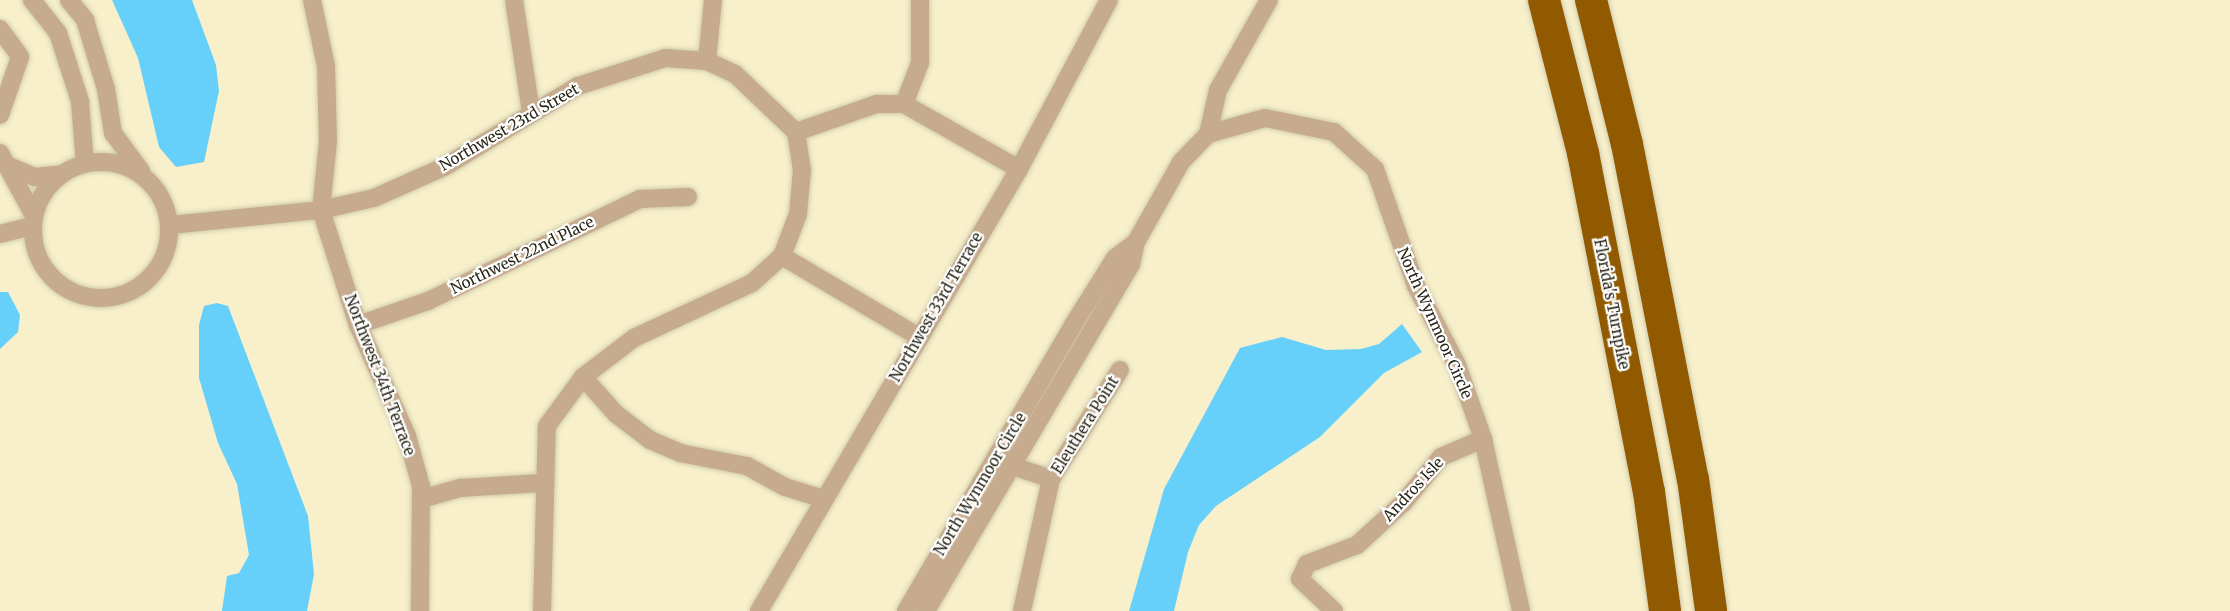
<!DOCTYPE html>
<html>
<head>
<meta charset="utf-8">
<style>
  body { margin:0 }
  #map { position:relative; width:2230px; height:611px; overflow:hidden; background:#f7f0cb; font-family:Merriweather,serif }
  div>[style] { position:absolute }
  .water>* { inset:0; background:#67d0fa }
  .roads { filter:drop-shadow(0 0 2px #d2ccab) drop-shadow(0 0 2px #d2ccab) }
  .street>* { height:18px; margin:-9px; padding:0 9px; transform-origin:9px; border-radius:9px; background:#c6ab8e }
  .street>.ring { margin:-9px; padding:0; box-sizing:content-box; background:none; border:18px solid #c6ab8e; border-radius:50% }
  .highway>* { height:32px; margin:-16px; padding:0 16px; transform-origin:16px; border-radius:16px; background:#925a00 }
  span { translate:-50% -50%; white-space:nowrap; text-align:center; line-height:1.15; -webkit-text-stroke:4.5px #fff; paint-order:stroke }
  .street-label { font-size:15px; color:#292618 }
</style>
</head>
<body>
<div id="map">
  <div class="water">
    <i style="clip-path:polygon(112px 0,192px 0,216px 65px,219px 91px,204px 162px,176px 167px,159px 147px,138px 58px)"></i>
    <i style="clip-path:polygon(0 292px,8px 292px,20px 315px,18px 332px,0 349px)"></i>
    <i style="clip-path:polygon(217px 303px,228px 306px,308px 516px,314px 574px,307px 611px,222px 611px,227px 576px,239px 573px,249px 555px,237px 484px,218px 443px,199px 378px,199px 325px,204px 306px)"></i>
    <i style="clip-path:polygon(1402px 324px,1422px 352px,1384px 373px,1320px 437px,1216px 506px,1199px 525px,1188px 552px,1174px 611px,1129px 611px,1164px 489px,1240px 348px,1282px 337px,1326px 350px,1361px 349px,1379px 344px)"></i>
  </div>
  <div class="roads">
    <div class="street">
      <i style="left:32px;top:0;width:42px;rotate:51.8deg"></i>
      <i style="left:58px;top:33px;width:33px;rotate:72deg"></i>
      <i style="left:68px;top:64px;width:40px;rotate:72deg"></i>
      <i style="left:80px;top:102px;width:62px;rotate:85.4deg"></i>
      <i style="left:69px;top:0;width:26px;rotate:51deg"></i>
      <i style="left:85px;top:20px;width:72px;rotate:73.1deg"></i>
      <i style="left:106px;top:89px;width:45px;rotate:81deg"></i>
      <i style="left:113px;top:133px;width:47px;rotate:53.6deg"></i>
      <i style="left:312px;top:0;width:67px;rotate:78deg"></i>
      <i style="left:326px;top:66px;width:75px;rotate:88.5deg"></i>
      <i style="left:328px;top:141px;width:69px;rotate:95.8deg"></i>
      <i style="left:321px;top:210px;width:121px;rotate:72.2deg"></i>
      <i style="left:358px;top:325px;width:121px;rotate:66.2deg"></i>
      <i style="left:407px;top:436px;width:52px;rotate:74.4deg"></i>
      <i style="left:421px;top:486px;width:125px;rotate:90.5deg"></i>
      <i style="left:514px;top:0;width:113px;rotate:81.4deg"></i>
      <i style="left:0;top:29px;width:34px;rotate:54deg"></i>
      <i style="left:20px;top:57px;width:61px;rotate:109deg"></i>
      <i style="left:707px;top:61px;width:61px;rotate:-84.4deg"></i>
      <i style="left:904px;top:104px;width:44px;rotate:-68.7deg"></i>
      <i style="left:920px;top:63px;width:63px;rotate:-90deg"></i>
      <i style="left:1208px;top:134px;width:45px;rotate:-77.2deg"></i>
      <i style="left:1218px;top:90px;width:103px;rotate:-60.5deg"></i>
      <i style="left:0;top:153px;width:72px;rotate:61.6deg"></i>
      <i class="ring" style="left:33px;top:162px;width:118px;height:118px"></i>
      <i style="left:4px;top:164px;width:34px;rotate:23deg"></i>
      <i style="left:35px;top:177px;width:27px;rotate:-6deg"></i>
      <i style="left:170px;top:225px;width:152px;rotate:-5.7deg"></i>
      <i style="left:321px;top:210px;width:54px;rotate:-12.8deg"></i>
      <i style="left:374px;top:198px;width:77px;rotate:-23.9deg"></i>
      <i style="left:444px;top:167px;width:157px;rotate:-31.2deg"></i>
      <i style="left:578px;top:86px;width:92px;rotate:-17.7deg"></i>
      <i style="left:666px;top:58px;width:41px;rotate:4.2deg"></i>
      <i style="left:707px;top:61px;width:31px;rotate:25deg"></i>
      <i style="left:735px;top:74px;width:84px;rotate:43.6deg"></i>
      <i style="left:796px;top:132px;width:86px;rotate:-19.1deg"></i>
      <i style="left:877px;top:104px;width:27px"></i>
      <i style="left:904px;top:104px;width:132px;rotate:29.5deg"></i>
      <i style="left:0;top:234px;width:34px;rotate:-14deg"></i>
      <i style="left:782px;top:256px;width:159px;rotate:30.6deg"></i>
      <i style="left:358px;top:325px;width:74px;rotate:-18.9deg"></i>
      <i style="left:428px;top:301px;width:235px;rotate:-25.7deg"></i>
      <i style="left:640px;top:199px;width:48px;rotate:-2.4deg"></i>
      <i style="left:583px;top:377px;width:50px;rotate:48.3deg"></i>
      <i style="left:616px;top:414px;width:43px;rotate:37.4deg"></i>
      <i style="left:650px;top:440px;width:33px;rotate:23deg"></i>
      <i style="left:680px;top:453px;width:68px;rotate:11deg"></i>
      <i style="left:747px;top:466px;width:43px;rotate:28.9deg"></i>
      <i style="left:785px;top:487px;width:41px;rotate:17.1deg"></i>
      <i style="left:1001px;top:462px;width:53px;rotate:18.8deg"></i>
      <i style="left:1051px;top:479px;width:135px;rotate:102.4deg"></i>
      <i style="left:1051px;top:479px;width:129px;rotate:-57.7deg"></i>
      <i style="left:421px;top:499px;width:41px;rotate:-15.8deg"></i>
      <i style="left:460px;top:488px;width:81px;rotate:-3.5deg"></i>
      <i style="left:542px;top:611px;width:185px;rotate:-88.5deg"></i>
      <i style="left:547px;top:426px;width:61px;rotate:-53.7deg"></i>
      <i style="left:583px;top:377px;width:64px;rotate:-37.4deg"></i>
      <i style="left:634px;top:338px;width:130px;rotate:-25deg"></i>
      <i style="left:752px;top:283px;width:40px;rotate:-42deg"></i>
      <i style="left:782px;top:256px;width:45px;rotate:-69.1deg"></i>
      <i style="left:798px;top:214px;width:44px;rotate:-84.8deg"></i>
      <i style="left:802px;top:170px;width:38px;rotate:-99deg"></i>
      <i style="left:759px;top:611px;width:513px;rotate:-59.53deg"></i>
      <i style="left:1019px;top:169px;width:191px;rotate:-62deg"></i>
      <i style="left:906px;top:611px;width:331px;rotate:-59.7deg"></i>
      <i style="left:1073px;top:325px;width:79px;rotate:-57.9deg"></i>
      <i style="left:1115px;top:258px;width:26px;rotate:-37deg"></i>
      <i style="left:926px;top:611px;width:402px;rotate:-59.4deg"></i>
      <i style="left:1131px;top:265px;width:24px;rotate:-78deg"></i>
      <i style="left:1136px;top:242px;width:92px;rotate:-60.6deg"></i>
      <i style="left:1181px;top:162px;width:39px;rotate:-46deg"></i>
      <i style="left:1208px;top:134px;width:59px;rotate:-15.7deg"></i>
      <i style="left:1265px;top:118px;width:70px;rotate:11.5deg"></i>
      <i style="left:1334px;top:132px;width:55px;rotate:42.1deg"></i>
      <i style="left:1375px;top:169px;width:124px;rotate:70.7deg"></i>
      <i style="left:1416px;top:286px;width:89px;rotate:62.6deg"></i>
      <i style="left:1457px;top:365px;width:78px;rotate:70.6deg"></i>
      <i style="left:1483px;top:439px;width:176px;rotate:77.5deg"></i>
      <i style="left:1334px;top:611px;width:47px;rotate:-136.7deg"></i>
      <i style="left:1300px;top:579px;width:17px;rotate:-65deg"></i>
      <i style="left:1307px;top:564px;width:53px;rotate:-20.8deg"></i>
      <i style="left:1357px;top:545px;width:64px;rotate:-42.5deg"></i>
      <i style="left:1404px;top:502px;width:58px;rotate:-50.6deg"></i>
      <i style="left:1441px;top:457px;width:46px;rotate:-23.2deg"></i>
    </div>
    <div class="highway">
      <i style="left:1544px;top:0;width:158px;rotate:75.7deg"></i>
      <i style="left:1583px;top:153px;width:345px;rotate:79deg"></i>
      <i style="left:1649px;top:492px;width:120px;rotate:82.3deg"></i>
      <i style="left:1591px;top:0;width:148px;rotate:76deg"></i>
      <i style="left:1627px;top:144px;width:341px;rotate:78.9deg"></i>
      <i style="left:1693px;top:479px;width:133px;rotate:82.2deg"></i>
    </div>
  </div>
  <div class="street-label">
    <span style="left:509px;top:127px;rotate:-30deg">Northwest 23rd Street</span>
    <span style="left:522px;top:255px;rotate:-26deg">Northwest 22nd Place</span>
    <span style="left:1612px;top:304px;rotate:79deg">Florida's Turnpike</span>
    <span style="left:936px;top:307px;rotate:-60deg">Northwest 33rd Terrace</span>
    <span style="left:1435px;top:323px;rotate:66deg">North Wynmoor Circle</span>
    <span style="left:380px;top:375px;rotate:69deg">Northwest 34th Terrace</span>
    <span style="left:1085px;top:425px;rotate:-58deg">Eleuthera Point</span>
    <span style="left:980px;top:484px;rotate:-59deg">North Wynmoor Circle</span>
    <span style="left:1413px;top:489px;rotate:-47deg">Andros Isle</span>
  </div>
</div>
</body>
</html>
